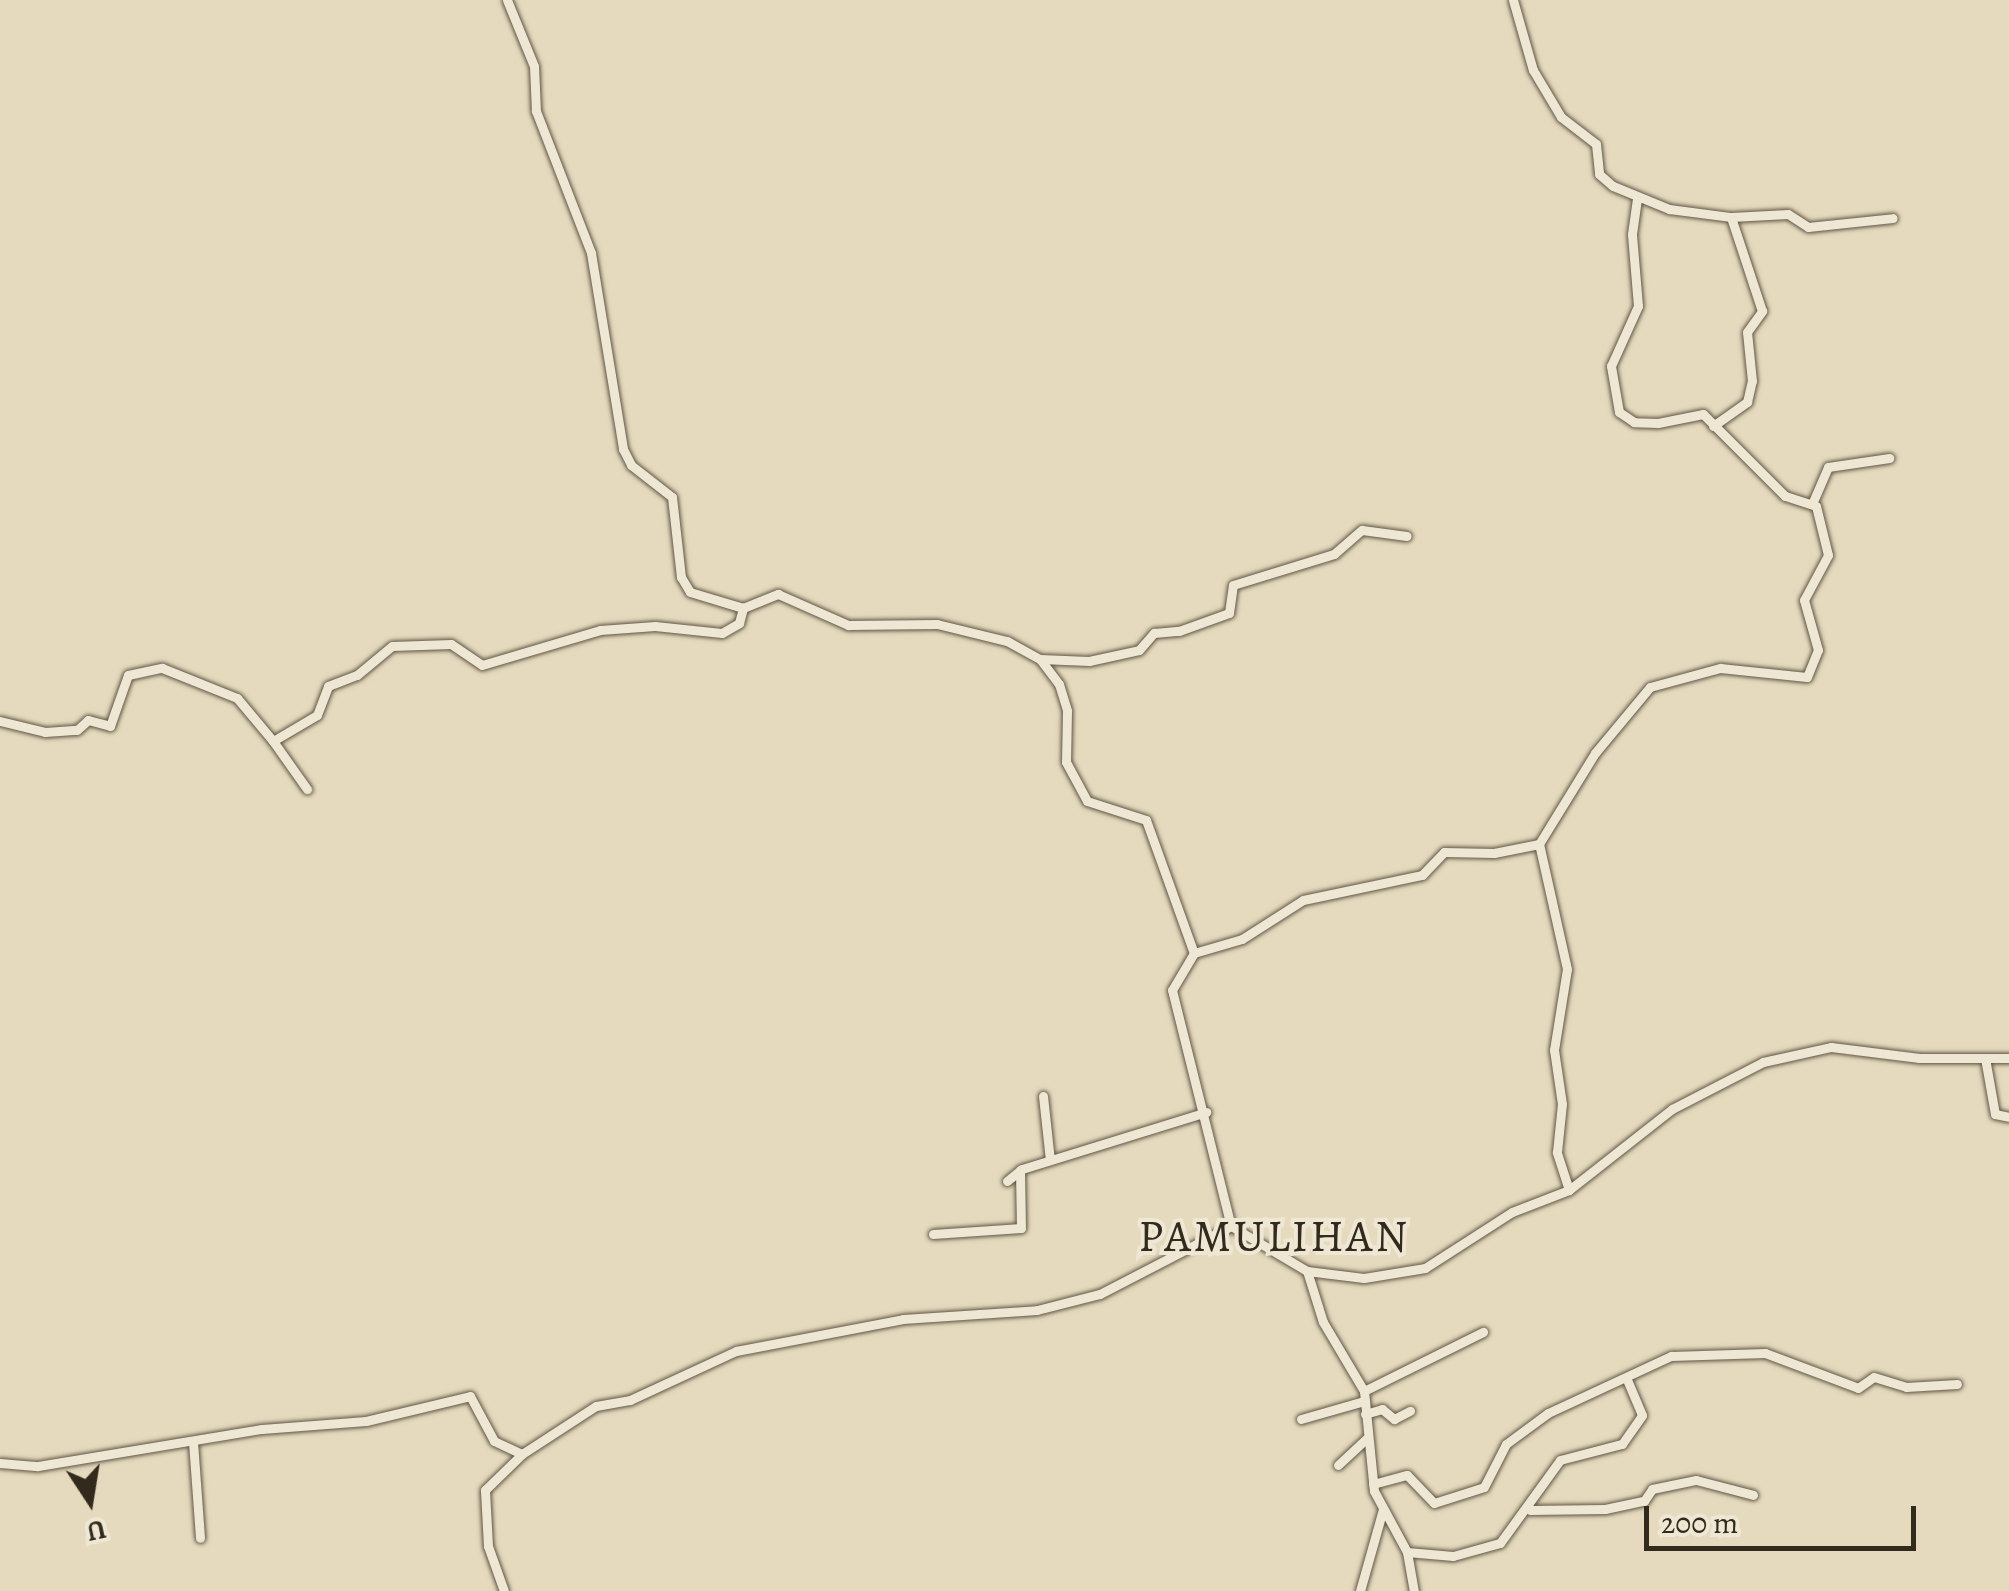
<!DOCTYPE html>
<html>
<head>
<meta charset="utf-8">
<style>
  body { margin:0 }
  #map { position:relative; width:2009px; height:1591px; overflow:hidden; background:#e5dabd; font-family:Alegreya,serif }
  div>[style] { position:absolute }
  .roads { filter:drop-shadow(0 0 2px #605646) drop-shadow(0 0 2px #605646) }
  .street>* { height:9px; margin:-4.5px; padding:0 4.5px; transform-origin:4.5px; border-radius:4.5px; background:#eee7d4 }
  span { translate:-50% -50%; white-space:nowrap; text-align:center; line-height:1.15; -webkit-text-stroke:8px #eee7d4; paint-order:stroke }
  .quarter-label { font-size:45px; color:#332a1e; letter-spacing:2.5px }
  .north { position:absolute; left:40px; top:1451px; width:100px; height:100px; -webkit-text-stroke:8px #eee7d4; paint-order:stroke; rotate:168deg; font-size:28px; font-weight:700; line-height:40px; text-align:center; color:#332a1e }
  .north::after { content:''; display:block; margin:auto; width:35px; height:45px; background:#332a1e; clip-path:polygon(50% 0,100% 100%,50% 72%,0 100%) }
  .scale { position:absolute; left:1644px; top:1506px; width:272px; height:45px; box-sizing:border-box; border:5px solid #332a1e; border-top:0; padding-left:12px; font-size:30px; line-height:35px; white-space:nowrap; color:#332a1e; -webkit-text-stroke:8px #eee7d4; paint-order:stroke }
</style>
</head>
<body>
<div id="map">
  <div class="roads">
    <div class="street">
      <i style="left:507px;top:0;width:71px;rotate:67.8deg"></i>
      <i style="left:534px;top:66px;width:45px;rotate:87.5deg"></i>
      <i style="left:536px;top:111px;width:152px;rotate:68.8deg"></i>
      <i style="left:591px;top:253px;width:199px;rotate:80.7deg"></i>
      <i style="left:623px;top:449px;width:18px;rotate:63deg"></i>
      <i style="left:631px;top:465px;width:52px;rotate:38deg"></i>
      <i style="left:672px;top:497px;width:81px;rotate:83.6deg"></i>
      <i style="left:681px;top:577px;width:17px;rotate:59deg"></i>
      <i style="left:690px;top:592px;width:55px;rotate:16.8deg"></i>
      <i style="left:743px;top:608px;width:38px;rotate:-22deg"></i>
      <i style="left:778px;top:594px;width:77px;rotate:23.9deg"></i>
      <i style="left:848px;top:625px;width:89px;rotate:-0.6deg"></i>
      <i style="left:937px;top:624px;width:72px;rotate:13.7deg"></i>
      <i style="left:1007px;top:641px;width:38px;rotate:29deg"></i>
      <i style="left:1040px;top:659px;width:31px;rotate:53deg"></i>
      <i style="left:1059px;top:684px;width:28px;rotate:73deg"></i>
      <i style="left:1067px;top:711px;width:51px;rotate:91.1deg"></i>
      <i style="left:1066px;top:762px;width:44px;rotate:61.7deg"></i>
      <i style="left:1087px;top:801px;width:62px;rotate:17.9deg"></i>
      <i style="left:1146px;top:820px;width:141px;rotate:70.2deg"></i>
      <i style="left:1194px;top:953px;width:43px;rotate:120.7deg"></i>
      <i style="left:1172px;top:990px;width:243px;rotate:76deg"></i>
      <i style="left:1231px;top:1226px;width:88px;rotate:30.6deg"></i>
      <i style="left:1307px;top:1271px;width:53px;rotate:72.6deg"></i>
      <i style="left:1323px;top:1322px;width:80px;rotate:59.3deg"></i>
      <i style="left:1364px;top:1391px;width:100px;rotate:84.3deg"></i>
      <i style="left:1374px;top:1491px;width:69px;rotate:61.6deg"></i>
      <i style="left:1407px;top:1552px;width:40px;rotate:80deg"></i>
      <i style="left:1513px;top:0;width:73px;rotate:74.1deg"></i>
      <i style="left:1533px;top:70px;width:55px;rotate:59.2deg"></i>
      <i style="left:1561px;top:117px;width:44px;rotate:37.6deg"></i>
      <i style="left:1596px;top:144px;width:30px;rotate:84deg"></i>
      <i style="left:1599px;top:174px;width:18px;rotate:41deg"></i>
      <i style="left:1613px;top:186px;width:61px;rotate:22.3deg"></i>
      <i style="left:1669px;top:209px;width:63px;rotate:7.4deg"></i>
      <i style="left:1731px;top:217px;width:57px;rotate:-3deg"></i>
      <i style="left:1788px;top:214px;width:24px;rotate:33deg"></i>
      <i style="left:1808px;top:227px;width:85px;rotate:-6deg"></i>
      <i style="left:1713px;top:426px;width:42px;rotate:-35.2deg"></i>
      <i style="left:1747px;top:402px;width:22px;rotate:-77deg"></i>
      <i style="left:1752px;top:381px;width:49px;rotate:-95.8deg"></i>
      <i style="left:1747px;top:332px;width:26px;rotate:-54deg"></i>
      <i style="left:1762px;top:311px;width:99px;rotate:-108.3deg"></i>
      <i style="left:1812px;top:504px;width:40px;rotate:-66.6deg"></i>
      <i style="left:1828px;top:467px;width:62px;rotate:-8.4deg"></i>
      <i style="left:1040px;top:659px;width:49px;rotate:2.3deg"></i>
      <i style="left:1089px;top:661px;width:51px;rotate:-12.4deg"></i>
      <i style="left:1139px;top:650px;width:23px;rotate:-49deg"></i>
      <i style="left:1154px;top:633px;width:25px;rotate:-5deg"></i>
      <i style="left:1179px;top:631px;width:53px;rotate:-19.8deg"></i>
      <i style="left:1229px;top:613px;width:28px;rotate:-82deg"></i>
      <i style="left:1233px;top:585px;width:106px;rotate:-17.1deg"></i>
      <i style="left:1334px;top:554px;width:37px;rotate:-41deg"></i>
      <i style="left:1362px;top:530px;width:45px;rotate:7.6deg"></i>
      <i style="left:0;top:721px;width:46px;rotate:13.7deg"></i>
      <i style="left:45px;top:732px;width:32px;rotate:-4deg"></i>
      <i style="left:77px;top:730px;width:15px;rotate:-42deg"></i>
      <i style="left:88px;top:720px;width:23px;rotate:15deg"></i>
      <i style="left:110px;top:726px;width:54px;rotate:-70.6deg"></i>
      <i style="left:128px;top:675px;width:35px;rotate:-12deg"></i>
      <i style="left:162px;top:668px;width:81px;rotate:21.8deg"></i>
      <i style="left:237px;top:698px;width:56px;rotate:50.1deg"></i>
      <i style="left:273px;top:741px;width:51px;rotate:-30.6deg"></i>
      <i style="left:317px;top:715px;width:31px;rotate:-69deg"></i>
      <i style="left:328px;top:686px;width:31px;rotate:-21deg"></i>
      <i style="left:357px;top:675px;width:45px;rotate:-39.6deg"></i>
      <i style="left:392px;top:646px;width:59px;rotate:-1.9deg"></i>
      <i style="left:451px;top:644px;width:37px;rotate:34deg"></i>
      <i style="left:482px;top:665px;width:123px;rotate:-16.5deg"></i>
      <i style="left:600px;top:630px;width:55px;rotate:-4.2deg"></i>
      <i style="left:655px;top:626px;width:67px;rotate:6deg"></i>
      <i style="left:722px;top:633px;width:20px;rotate:-30deg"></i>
      <i style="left:739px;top:623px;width:16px;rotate:-75deg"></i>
      <i style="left:273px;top:741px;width:59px;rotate:54.7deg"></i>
      <i style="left:1194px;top:953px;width:50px;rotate:-16.3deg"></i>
      <i style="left:1242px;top:939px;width:72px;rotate:-32.6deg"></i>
      <i style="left:1303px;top:900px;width:122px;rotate:-11.9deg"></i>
      <i style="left:1422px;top:875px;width:32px;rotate:-46deg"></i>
      <i style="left:1444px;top:852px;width:50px;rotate:1.1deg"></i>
      <i style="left:1494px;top:853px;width:46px;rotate:-11.3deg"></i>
      <i style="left:1985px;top:1058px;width:57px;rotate:79.9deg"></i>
      <i style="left:1995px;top:1114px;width:14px;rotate:12deg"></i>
      <i style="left:1043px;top:1096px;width:64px;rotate:83.8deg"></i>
      <i style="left:1007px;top:1181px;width:19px;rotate:-39deg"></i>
      <i style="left:1022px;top:1169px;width:193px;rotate:-17.2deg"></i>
      <i style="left:1569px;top:1190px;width:40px;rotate:-108deg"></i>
      <i style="left:1557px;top:1152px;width:48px;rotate:-84.1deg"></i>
      <i style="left:1562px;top:1104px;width:55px;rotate:-98.4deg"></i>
      <i style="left:1554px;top:1050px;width:82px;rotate:-80.9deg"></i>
      <i style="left:1567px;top:969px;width:128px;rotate:-102.6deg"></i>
      <i style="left:1539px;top:844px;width:107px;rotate:-58.4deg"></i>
      <i style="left:1595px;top:753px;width:86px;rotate:-50.2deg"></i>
      <i style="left:1650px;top:687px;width:73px;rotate:-15.2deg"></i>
      <i style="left:1720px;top:668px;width:87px;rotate:5.9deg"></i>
      <i style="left:1807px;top:677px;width:29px;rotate:-68deg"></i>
      <i style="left:1818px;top:650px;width:52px;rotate:-105.6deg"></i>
      <i style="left:1804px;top:600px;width:51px;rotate:-61.9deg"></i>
      <i style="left:1828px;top:555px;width:50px;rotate:-103.8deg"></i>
      <i style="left:1816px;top:506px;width:33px;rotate:-162deg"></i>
      <i style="left:1785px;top:496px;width:116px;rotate:-135deg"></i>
      <i style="left:1703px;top:414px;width:46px;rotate:168.7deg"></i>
      <i style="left:1658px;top:423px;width:24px;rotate:-178deg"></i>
      <i style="left:1634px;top:422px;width:18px;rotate:-146deg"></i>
      <i style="left:1619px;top:412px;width:47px;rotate:-99.9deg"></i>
      <i style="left:1611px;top:366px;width:66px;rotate:-65.8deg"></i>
      <i style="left:1638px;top:306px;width:72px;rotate:-94.8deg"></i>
      <i style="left:1632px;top:234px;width:34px;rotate:-82deg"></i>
      <i style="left:933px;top:1234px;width:88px;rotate:-3.9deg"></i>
      <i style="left:1021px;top:1228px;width:58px;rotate:-91deg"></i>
      <i style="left:1307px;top:1271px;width:57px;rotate:7deg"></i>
      <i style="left:1364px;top:1278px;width:62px;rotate:-9.3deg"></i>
      <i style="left:1425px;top:1268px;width:103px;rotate:-32.8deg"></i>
      <i style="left:1512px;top:1212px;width:61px;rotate:-21.1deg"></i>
      <i style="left:1569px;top:1190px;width:131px;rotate:-38.2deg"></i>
      <i style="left:1672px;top:1109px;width:102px;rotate:-27.3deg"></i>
      <i style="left:1763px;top:1062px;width:70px;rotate:-12.4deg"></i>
      <i style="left:1831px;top:1047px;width:89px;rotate:7.1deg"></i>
      <i style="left:1919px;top:1058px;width:90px"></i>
      <i style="left:1364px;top:1391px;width:133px;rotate:-26.4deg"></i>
      <i style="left:1365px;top:1414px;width:18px;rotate:-16deg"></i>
      <i style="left:1382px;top:1409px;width:16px;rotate:40deg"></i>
      <i style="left:1394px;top:1419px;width:18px;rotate:-27deg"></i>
      <i style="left:1301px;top:1419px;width:66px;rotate:-15.9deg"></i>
      <i style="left:193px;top:1442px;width:96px;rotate:85.8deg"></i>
      <i style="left:0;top:1463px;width:38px;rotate:5deg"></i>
      <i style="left:38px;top:1466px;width:227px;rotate:-9.4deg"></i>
      <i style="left:262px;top:1429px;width:104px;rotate:-4.4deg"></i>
      <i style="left:366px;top:1421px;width:107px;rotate:-13.5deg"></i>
      <i style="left:470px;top:1396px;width:51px;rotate:61.9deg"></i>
      <i style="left:494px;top:1441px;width:31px;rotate:25deg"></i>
      <i style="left:522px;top:1454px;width:88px;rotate:-33deg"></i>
      <i style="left:596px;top:1406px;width:35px;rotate:-10deg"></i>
      <i style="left:630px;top:1400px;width:117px;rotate:-24.8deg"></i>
      <i style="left:736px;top:1351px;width:170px;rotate:-10.8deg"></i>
      <i style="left:903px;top:1319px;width:134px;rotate:-3.8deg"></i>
      <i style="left:1037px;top:1310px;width:65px;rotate:-14.3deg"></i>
      <i style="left:1100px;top:1294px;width:148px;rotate:-27.4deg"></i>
      <i style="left:1338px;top:1465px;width:40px;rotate:-43deg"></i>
      <i style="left:1373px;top:1484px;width:35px;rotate:-15deg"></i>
      <i style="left:1407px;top:1475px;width:39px;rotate:46deg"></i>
      <i style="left:1434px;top:1503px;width:52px;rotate:-17.7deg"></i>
      <i style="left:1484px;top:1487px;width:48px;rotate:-62.9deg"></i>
      <i style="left:1506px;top:1444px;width:52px;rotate:-36.4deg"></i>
      <i style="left:1548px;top:1413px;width:136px;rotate:-24.9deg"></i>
      <i style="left:1671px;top:1356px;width:94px;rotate:-1.8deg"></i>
      <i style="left:1765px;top:1353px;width:99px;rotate:20.6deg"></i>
      <i style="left:1858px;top:1388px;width:19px;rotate:-35deg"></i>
      <i style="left:1874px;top:1377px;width:34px;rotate:17deg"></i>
      <i style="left:1906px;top:1387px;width:51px;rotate:-3.4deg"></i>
      <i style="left:1530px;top:1510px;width:75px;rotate:-0.8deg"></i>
      <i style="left:1605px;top:1509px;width:40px;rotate:-12deg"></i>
      <i style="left:1644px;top:1501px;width:14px;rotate:-56deg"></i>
      <i style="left:1652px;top:1489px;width:45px;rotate:-11.6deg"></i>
      <i style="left:1696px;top:1480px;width:59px;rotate:14.7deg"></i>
      <i style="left:1407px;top:1552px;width:46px;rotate:5deg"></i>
      <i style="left:1453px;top:1556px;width:49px;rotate:-15.5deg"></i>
      <i style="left:1500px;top:1543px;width:102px;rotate:-54.1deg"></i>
      <i style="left:1560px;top:1460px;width:64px;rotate:-14.5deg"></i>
      <i style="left:1622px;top:1444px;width:35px;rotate:-55deg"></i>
      <i style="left:1642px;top:1415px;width:39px;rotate:-113deg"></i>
      <i style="left:504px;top:1591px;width:48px;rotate:-109.6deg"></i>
      <i style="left:488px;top:1546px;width:56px;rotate:-93.1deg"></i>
      <i style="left:485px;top:1490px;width:52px;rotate:-44.2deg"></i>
      <i style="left:1360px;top:1591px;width:85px;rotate:-74.3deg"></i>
    </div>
  </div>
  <div class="quarter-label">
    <span style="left:1274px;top:1237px">PAMULIHAN</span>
  </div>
  <div class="north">U</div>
  <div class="scale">200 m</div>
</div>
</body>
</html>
